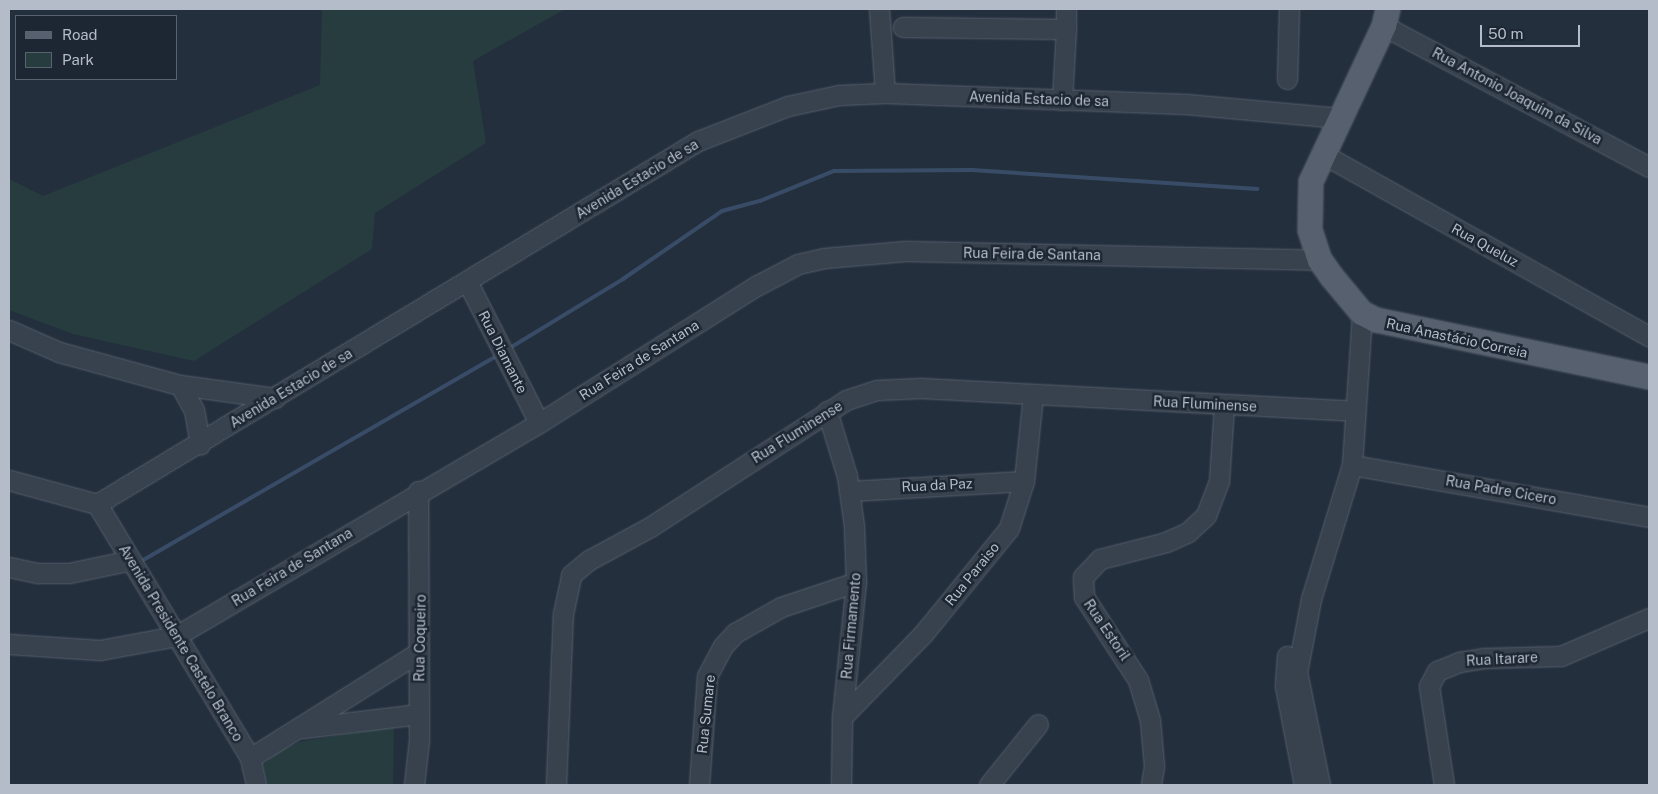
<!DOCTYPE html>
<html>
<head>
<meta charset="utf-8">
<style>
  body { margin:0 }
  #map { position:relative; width:1658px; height:794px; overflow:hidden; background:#242f3e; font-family:"Public Sans",sans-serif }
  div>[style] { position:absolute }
  .green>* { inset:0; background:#263c3f }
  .stream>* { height:4px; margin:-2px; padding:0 2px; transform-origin:2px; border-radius:2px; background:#394c67 }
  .roads { filter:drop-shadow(0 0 1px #565f6c) drop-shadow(0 0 1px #565f6c) }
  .minor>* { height:19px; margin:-9.5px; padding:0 9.5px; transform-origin:9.5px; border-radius:9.5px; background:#38414e }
  .major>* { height:24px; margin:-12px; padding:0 12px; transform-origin:12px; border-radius:12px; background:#56606e }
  span { translate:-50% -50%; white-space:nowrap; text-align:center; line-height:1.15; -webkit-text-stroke:5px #1d2633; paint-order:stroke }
  .street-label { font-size:14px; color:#b4bcc9 }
  .frame { position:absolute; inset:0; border:10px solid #b4bcc9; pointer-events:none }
  .legend { position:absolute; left:15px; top:15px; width:162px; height:65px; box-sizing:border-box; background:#1d2633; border:1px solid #59626f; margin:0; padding:6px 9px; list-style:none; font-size:15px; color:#b4bcc9 }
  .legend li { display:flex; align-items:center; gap:10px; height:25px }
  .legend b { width:25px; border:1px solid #59626f }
  .scale { position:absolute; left:1480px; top:25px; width:100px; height:22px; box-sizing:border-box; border:2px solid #b4bcc9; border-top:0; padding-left:6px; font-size:15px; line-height:18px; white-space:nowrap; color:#b4bcc9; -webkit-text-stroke:4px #1d2633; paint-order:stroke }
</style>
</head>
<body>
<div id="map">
  <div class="green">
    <i style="clip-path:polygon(322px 9px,565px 9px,473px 61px,486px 143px,375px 213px,372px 249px,194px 361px,73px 334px,9px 310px,9px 179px,43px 196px,320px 85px)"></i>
    <i style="clip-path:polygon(394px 726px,393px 785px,268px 785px,263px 765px,278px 752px,299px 742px)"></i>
  </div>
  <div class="stream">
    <i style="left:508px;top:349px;width:135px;rotate:-31.3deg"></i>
    <i style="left:623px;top:279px;width:120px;rotate:-34.5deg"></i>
    <i style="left:722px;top:211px;width:39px;rotate:-15deg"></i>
    <i style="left:760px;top:201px;width:80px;rotate:-22.1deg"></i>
    <i style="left:834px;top:171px;width:138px;rotate:-0.4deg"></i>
    <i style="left:972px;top:170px;width:286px;rotate:3.8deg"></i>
    <i style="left:138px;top:563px;width:416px;rotate:-30deg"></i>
  </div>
  <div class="roads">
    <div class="minor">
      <i style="left:879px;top:9px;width:84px;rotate:85.9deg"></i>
      <i style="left:1384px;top:26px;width:300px;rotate:28deg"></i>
      <i style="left:903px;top:27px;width:163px;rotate:0.7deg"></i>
      <i style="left:1066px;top:29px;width:20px;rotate:-90deg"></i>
      <i style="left:1287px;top:79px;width:70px;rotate:-88.4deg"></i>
      <i style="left:1062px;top:100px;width:71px;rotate:-86.8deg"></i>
      <i style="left:1321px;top:153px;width:376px;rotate:29.2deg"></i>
      <i style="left:467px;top:281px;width:159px;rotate:63.1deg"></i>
      <i style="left:9px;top:330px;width:55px;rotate:23.7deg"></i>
      <i style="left:59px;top:352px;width:125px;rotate:15.3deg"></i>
      <i style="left:180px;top:385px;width:96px;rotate:7.8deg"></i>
      <i style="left:180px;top:385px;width:29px;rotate:61deg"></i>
      <i style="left:194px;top:410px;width:35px;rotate:80deg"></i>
      <i style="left:827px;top:411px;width:68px;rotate:72.9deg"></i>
      <i style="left:847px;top:476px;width:50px;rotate:82deg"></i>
      <i style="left:854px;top:526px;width:56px;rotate:88deg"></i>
      <i style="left:856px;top:582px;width:136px;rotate:95.9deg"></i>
      <i style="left:842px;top:717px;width:68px;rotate:90.8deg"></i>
      <i style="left:1352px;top:465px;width:302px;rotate:9.9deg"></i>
      <i style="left:9px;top:480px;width:91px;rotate:15.3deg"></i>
      <i style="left:97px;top:504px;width:702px;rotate:-31.13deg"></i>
      <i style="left:698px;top:141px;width:97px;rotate:-21.3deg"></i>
      <i style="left:788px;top:106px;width:52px;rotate:-12.2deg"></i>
      <i style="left:839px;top:95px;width:46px;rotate:-2.5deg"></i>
      <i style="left:885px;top:93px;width:301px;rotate:2.1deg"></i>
      <i style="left:1186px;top:104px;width:155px;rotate:5.2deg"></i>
      <i style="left:851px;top:491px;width:173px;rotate:-3.3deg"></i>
      <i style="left:97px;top:504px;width:297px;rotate:58.9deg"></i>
      <i style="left:250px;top:758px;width:28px;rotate:77deg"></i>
      <i style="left:9px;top:567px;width:30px;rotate:12deg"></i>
      <i style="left:38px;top:573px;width:31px"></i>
      <i style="left:69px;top:573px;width:63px;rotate:-11.8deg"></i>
      <i style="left:9px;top:644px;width:91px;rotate:3.8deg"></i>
      <i style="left:100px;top:650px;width:77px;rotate:-10.4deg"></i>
      <i style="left:176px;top:636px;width:421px;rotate:-30.4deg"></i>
      <i style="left:539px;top:423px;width:257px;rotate:-32.3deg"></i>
      <i style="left:756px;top:286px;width:47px;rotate:-27.6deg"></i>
      <i style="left:798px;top:264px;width:27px;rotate:-13deg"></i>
      <i style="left:824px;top:258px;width:82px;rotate:-4.9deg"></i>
      <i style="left:906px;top:251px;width:414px;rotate:1.2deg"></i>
      <i style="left:1287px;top:656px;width:30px;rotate:94deg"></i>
      <i style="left:1285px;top:686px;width:101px;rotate:79.1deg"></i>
      <i style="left:842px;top:717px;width:116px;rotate:-45.7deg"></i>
      <i style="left:923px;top:634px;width:136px;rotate:-50.9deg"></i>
      <i style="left:1009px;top:528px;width:49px;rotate:-72.3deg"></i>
      <i style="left:1024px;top:481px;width:85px;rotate:-84deg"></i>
      <i style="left:303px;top:728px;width:117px;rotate:-6.9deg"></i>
      <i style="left:250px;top:758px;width:199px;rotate:-32.1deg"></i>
      <i style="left:414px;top:785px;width:45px;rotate:-83.7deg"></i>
      <i style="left:419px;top:740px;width:249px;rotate:-90.2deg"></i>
      <i style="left:556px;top:785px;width:171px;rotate:-87.7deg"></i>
      <i style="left:563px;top:614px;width:40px;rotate:-78deg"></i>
      <i style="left:571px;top:575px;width:23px;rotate:-40deg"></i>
      <i style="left:589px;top:560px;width:69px;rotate:-28.4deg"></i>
      <i style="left:650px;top:527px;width:234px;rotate:-32.9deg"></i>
      <i style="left:846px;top:400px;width:33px;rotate:-18deg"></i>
      <i style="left:877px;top:390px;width:44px;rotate:-2.6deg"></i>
      <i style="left:921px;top:388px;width:434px;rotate:3deg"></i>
      <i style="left:699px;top:785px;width:109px;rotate:-85.8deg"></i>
      <i style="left:707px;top:676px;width:34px;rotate:-62deg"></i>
      <i style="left:723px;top:646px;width:18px;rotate:-47deg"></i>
      <i style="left:735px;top:633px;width:53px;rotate:-29.5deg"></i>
      <i style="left:781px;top:607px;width:79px;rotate:-18.4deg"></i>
      <i style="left:989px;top:785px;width:78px;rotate:-51.2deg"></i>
      <i style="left:1151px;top:785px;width:19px;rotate:-81deg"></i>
      <i style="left:1154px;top:766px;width:46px;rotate:-95deg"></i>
      <i style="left:1150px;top:720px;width:42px;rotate:-106.7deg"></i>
      <i style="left:1138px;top:680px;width:99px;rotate:-123deg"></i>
      <i style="left:1084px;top:597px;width:20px;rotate:-93deg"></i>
      <i style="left:1083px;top:577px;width:25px;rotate:-47deg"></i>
      <i style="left:1100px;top:559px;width:68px;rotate:-14.4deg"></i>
      <i style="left:1166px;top:542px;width:24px;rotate:-24deg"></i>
      <i style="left:1188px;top:532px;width:25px;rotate:-43deg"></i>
      <i style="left:1206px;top:515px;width:36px;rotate:-69deg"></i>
      <i style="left:1219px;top:481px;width:76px;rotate:-86.2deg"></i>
      <i style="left:1320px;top:785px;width:115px;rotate:-101.5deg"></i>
      <i style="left:1297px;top:672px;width:74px;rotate:-79.1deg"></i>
      <i style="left:1311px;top:599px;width:140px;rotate:-73deg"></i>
      <i style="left:1352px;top:465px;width:152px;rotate:-86.2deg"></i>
      <i style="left:1444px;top:785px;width:100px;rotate:-98.6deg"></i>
      <i style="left:1429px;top:686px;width:17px;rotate:-62deg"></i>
      <i style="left:1437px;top:671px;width:24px;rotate:-22deg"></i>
      <i style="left:1459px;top:662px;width:25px;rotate:-9deg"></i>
      <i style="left:1484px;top:658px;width:77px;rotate:-1.5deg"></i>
      <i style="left:1561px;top:656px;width:96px;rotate:-23.4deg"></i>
    </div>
    <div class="major">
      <i style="left:1388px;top:9px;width:17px;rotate:103deg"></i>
      <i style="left:1384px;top:26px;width:172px;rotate:115.1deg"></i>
      <i style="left:1311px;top:182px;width:48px;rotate:91.2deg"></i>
      <i style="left:1310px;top:230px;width:32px;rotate:72deg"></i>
      <i style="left:1320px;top:260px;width:21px;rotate:55deg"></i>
      <i style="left:1332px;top:277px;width:47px;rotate:50.2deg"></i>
      <i style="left:1362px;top:313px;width:16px;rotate:27deg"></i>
      <i style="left:1376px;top:320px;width:279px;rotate:11.8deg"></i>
    </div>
  </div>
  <div class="street-label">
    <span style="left:1517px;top:96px;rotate:28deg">Rua Antonio Joaquim da Silva</span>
    <span style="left:1039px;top:99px;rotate:2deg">Avenida Estacio de sa</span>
    <span style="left:637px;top:179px;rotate:-31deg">Avenida Estacio de sa</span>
    <span style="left:1485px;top:245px;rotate:29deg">Rua Queluz</span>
    <span style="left:1032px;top:254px;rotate:1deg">Rua Feira de Santana</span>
    <span style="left:1457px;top:338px;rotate:12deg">Rua Anastácio Correia</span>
    <span style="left:503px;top:352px;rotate:63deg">Rua Diamante</span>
    <span style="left:639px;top:360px;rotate:-32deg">Rua Feira de Santana</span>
    <span style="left:291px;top:388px;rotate:-31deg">Avenida Estacio de sa</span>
    <span style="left:1205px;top:404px;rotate:3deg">Rua Fluminense</span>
    <span style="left:797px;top:432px;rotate:-32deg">Rua Fluminense</span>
    <span style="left:937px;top:485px;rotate:-3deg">Rua da Paz</span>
    <span style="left:1501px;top:490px;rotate:10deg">Rua Padre Cicero</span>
    <span style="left:292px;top:567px;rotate:-31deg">Rua Feira de Santana</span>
    <span style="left:972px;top:574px;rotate:-51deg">Rua Paraiso</span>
    <span style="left:851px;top:626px;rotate:-85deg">Rua Firmamento</span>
    <span style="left:1107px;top:630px;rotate:56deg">Rua Estoril</span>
    <span style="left:420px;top:638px;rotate:-89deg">Rua Coqueiro</span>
    <span style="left:181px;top:643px;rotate:59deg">Avenida Presidente Castelo Branco</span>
    <span style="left:1502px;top:659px;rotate:-3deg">Rua Itarare</span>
    <span style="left:706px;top:714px;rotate:-84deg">Rua Sumare</span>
  </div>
  <div class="frame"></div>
  <ul class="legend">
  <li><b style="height:6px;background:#56606e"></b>Road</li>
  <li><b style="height:14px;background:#263c3f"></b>Park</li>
  </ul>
  <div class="scale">50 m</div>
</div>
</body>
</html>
